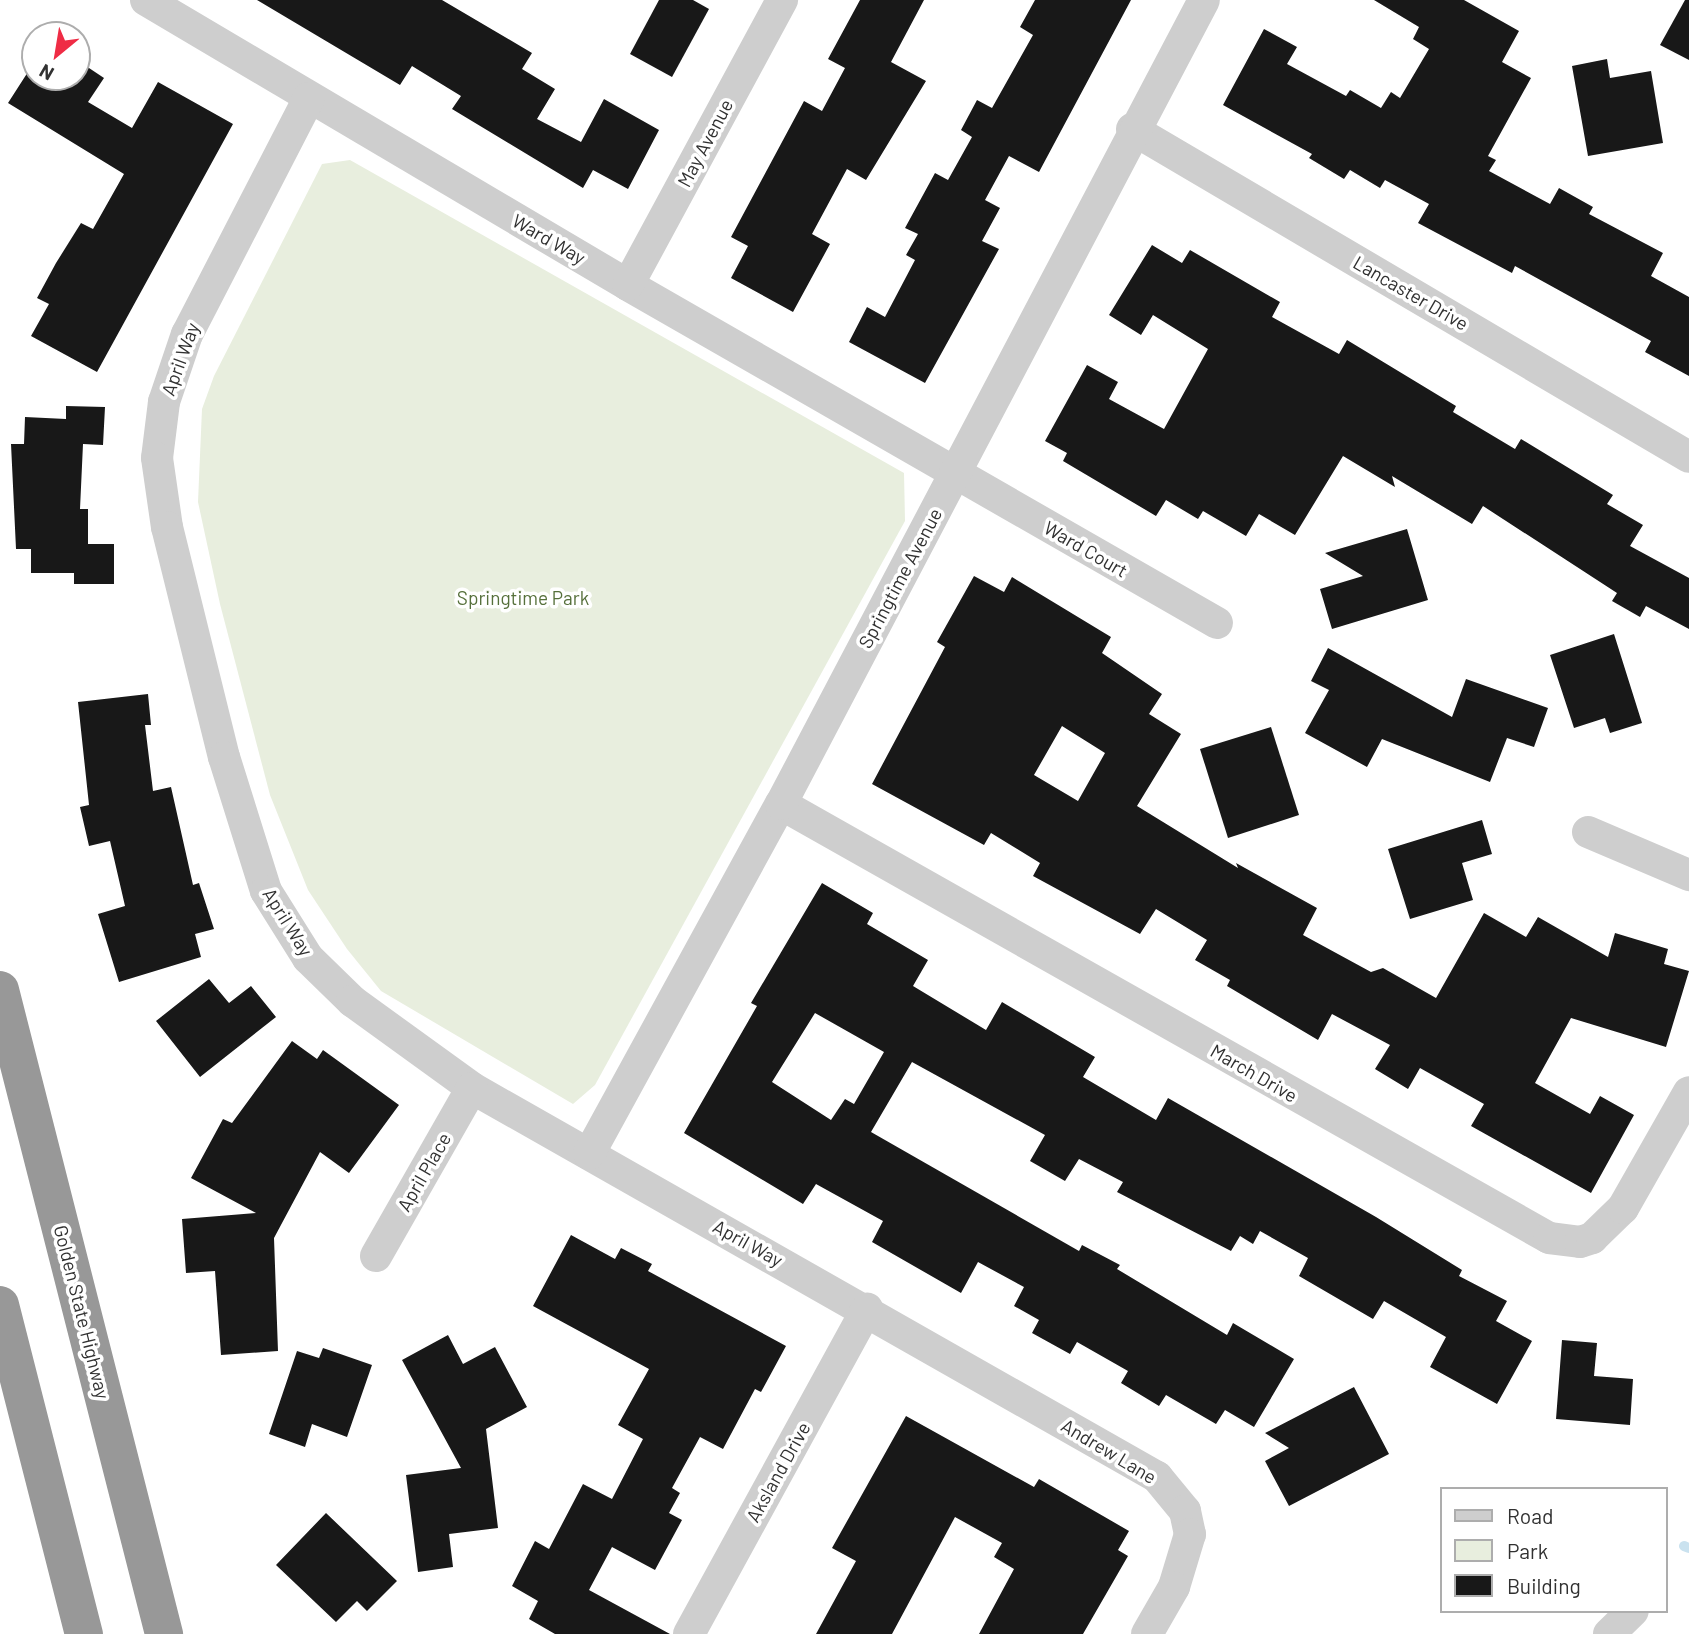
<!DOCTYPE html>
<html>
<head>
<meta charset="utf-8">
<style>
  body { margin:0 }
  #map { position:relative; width:1689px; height:1634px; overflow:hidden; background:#fff; font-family:Barlow,sans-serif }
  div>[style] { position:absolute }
  .green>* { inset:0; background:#e8eede }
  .stream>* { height:10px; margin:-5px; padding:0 5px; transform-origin:5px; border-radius:5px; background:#cae2ef }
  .building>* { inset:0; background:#181818 }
  .street>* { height:32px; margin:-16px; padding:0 16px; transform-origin:16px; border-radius:16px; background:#cecece }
  .highway>* { height:38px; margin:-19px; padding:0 19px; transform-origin:19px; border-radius:19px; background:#989898 }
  span { translate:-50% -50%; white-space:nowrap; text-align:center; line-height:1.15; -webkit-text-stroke:7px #fff; paint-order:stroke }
  .street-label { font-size:19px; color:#313131 }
  .park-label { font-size:19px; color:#56703b }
  .legend { position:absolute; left:1440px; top:1487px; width:228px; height:126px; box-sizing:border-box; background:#fff; border:2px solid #adadad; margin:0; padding:9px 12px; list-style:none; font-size:21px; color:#313131 }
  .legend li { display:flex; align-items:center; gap:14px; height:35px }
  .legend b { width:35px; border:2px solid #adadad }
  .north { position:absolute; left:21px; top:21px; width:70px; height:70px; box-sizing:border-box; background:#fff; border:2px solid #adadad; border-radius:50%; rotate:210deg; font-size:19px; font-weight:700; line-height:28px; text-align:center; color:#313131 }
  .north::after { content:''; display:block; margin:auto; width:24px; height:32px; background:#ef2c45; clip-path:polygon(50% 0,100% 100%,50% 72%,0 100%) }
</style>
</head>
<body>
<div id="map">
  <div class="green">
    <i style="clip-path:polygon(350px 160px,904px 473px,905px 521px,595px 1085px,573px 1104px,381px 991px,347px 949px,308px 890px,270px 795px,220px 604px,198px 502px,202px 409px,214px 376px,322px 164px)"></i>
  </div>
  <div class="stream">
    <i style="left:1684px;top:1546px;width:5px;rotate:22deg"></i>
  </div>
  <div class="building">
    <i style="clip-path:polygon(257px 0,442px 0,532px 53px,522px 69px,555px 89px,537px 119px,581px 142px,604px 99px,659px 130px,628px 189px,593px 170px,583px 188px,452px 109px,461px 96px,412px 66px,400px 85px)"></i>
    <i style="clip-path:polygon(659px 0,693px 0,709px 9px,672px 77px,630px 54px)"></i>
    <i style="clip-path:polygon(860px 0,924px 0,891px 62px,926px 81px,866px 180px,847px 169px,812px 234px,830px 244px,793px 312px,731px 278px,748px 246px,731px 237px,804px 101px,822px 111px,845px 68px,828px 59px)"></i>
    <i style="clip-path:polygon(1035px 0,1131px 0,1039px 172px,1009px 156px,985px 200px,1000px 208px,982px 241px,999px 249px,925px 383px,849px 342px,867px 307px,885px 317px,915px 260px,906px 255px,918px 234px,905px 228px,935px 173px,948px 180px,972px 137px,961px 130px,977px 100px,992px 108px,1033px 35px,1020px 27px)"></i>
    <i style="clip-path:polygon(1374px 0,1464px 0,1519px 31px,1502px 62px,1531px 78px,1488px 156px,1496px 160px,1489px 171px,1550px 204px,1559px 188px,1593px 207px,1589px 214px,1663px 253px,1651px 276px,1689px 297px,1689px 376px,1645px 352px,1651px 341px,1515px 266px,1512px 273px,1418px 223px,1429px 204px,1385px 180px,1380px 188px,1350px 170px,1344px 179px,1309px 158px,1312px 154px,1223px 105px,1264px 29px,1297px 47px,1287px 64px,1346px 96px,1350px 90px,1381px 108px,1391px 92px,1400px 98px,1429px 49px,1413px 39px,1419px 27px)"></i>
    <i style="clip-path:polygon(1685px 0,1689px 0,1689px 60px,1660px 45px)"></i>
    <i style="clip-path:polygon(1607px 59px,1610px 78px,1651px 71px,1663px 143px,1588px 156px,1572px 66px)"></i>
    <i style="clip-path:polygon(77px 60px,104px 78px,88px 102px,132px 128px,158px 82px,233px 124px,97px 372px,31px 336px,49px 304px,37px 298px,56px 263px,81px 223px,93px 229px,124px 174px,8px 103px,35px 61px,35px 77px,77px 77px)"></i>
    <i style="clip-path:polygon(1152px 245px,1182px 263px,1190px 250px,1280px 302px,1272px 317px,1339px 354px,1347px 340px,1456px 406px,1453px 412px,1515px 449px,1521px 439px,1613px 495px,1607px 504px,1643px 525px,1630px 546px,1689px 578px,1689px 629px,1646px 606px,1640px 617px,1612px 601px,1617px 593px,1483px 506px,1472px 524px,1392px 476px,1395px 487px,1343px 456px,1295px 535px,1259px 514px,1246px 536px,1203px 511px,1198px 519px,1166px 500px,1156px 516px,1063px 461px,1067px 453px,1045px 441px,1087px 365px,1118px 382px,1109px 399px,1164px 429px,1208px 349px,1153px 315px,1141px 335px,1109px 315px)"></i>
    <i style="clip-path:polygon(66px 406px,105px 407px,103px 445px,83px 444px,80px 509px,88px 509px,88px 544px,114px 544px,114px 584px,74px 584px,74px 573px,31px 573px,31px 549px,16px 549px,11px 444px,24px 444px,25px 417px,66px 419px)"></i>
    <i style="clip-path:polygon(1407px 529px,1428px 600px,1332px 629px,1320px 589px,1363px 576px,1325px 553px)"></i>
    <i style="clip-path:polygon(evenodd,974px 576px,1004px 592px,1012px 577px,1111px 637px,1102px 653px,1162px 694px,1149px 714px,1181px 734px,1137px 806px,1238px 868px,1236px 863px,1317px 908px,1303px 935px,1371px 972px,1383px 968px,1436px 998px,1484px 913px,1526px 937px,1538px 917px,1608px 957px,1615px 933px,1668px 949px,1664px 964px,1689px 971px,1666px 1047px,1571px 1018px,1535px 1083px,1590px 1114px,1600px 1096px,1634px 1115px,1591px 1193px,1471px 1126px,1484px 1104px,1420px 1068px,1408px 1089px,1375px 1069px,1390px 1045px,1332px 1014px,1318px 1040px,1227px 986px,1230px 980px,1195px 960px,1207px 940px,1156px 909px,1140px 934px,1033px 876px,1040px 863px,991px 833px,984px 845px,872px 784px,945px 647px,937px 642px,974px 576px,1062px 726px,1105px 753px,1078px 801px,1034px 775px,1062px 726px)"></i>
    <i style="clip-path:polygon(1614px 634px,1642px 723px,1610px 733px,1605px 718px,1574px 728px,1550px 655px)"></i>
    <i style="clip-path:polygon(1328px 648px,1452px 717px,1466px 679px,1548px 708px,1534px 747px,1507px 738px,1490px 782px,1382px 739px,1367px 767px,1305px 733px,1329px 690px,1311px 681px)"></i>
    <i style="clip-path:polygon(148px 694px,151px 725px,145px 725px,153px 791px,171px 787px,193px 885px,199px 883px,214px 929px,195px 934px,201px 957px,119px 982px,98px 914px,125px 906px,110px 841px,89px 846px,80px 807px,89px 805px,78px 702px)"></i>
    <i style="clip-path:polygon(1271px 727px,1299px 815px,1228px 838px,1200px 749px)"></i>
    <i style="clip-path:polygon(1482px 820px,1492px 854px,1462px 863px,1473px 900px,1410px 919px,1388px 849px)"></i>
    <i style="clip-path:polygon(evenodd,822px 883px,873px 913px,867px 924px,928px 960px,913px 986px,986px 1030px,1002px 1002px,1095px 1057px,1083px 1077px,1156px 1120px,1168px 1098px,1376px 1217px,1462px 1270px,1459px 1276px,1507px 1301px,1496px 1321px,1532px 1341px,1497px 1404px,1430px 1367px,1446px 1337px,1384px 1301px,1373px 1319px,1299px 1276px,1308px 1258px,1260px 1231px,1253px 1244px,1240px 1236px,1231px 1251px,1117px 1192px,1123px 1182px,1079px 1159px,1065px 1181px,1030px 1161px,1045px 1135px,912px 1062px,871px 1132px,1079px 1251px,1082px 1245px,1120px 1265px,1117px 1269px,1227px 1335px,1233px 1323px,1294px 1359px,1254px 1427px,1225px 1410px,1216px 1424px,1166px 1395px,1159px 1406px,1121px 1383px,1128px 1371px,1077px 1342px,1070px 1354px,1032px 1333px,1039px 1320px,1014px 1306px,1024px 1287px,978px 1262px,961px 1293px,872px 1242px,883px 1221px,816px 1184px,803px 1204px,684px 1133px,757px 1006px,751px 1003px,822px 883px,815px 1013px,884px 1052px,854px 1104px,845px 1099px,831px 1120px,772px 1082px,815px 1013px)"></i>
    <i style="clip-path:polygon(209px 979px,229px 1003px,251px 986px,276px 1017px,200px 1077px,156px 1021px)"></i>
    <i style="clip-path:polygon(292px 1041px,317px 1059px,323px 1050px,399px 1105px,349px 1173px,320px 1152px,274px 1238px,278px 1351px,221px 1355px,215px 1271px,186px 1273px,182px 1219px,256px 1213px,191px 1178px,223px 1119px,232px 1123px)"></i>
    <i style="clip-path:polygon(571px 1235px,615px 1259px,621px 1248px,652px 1264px,648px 1271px,786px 1346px,761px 1392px,755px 1389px,723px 1449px,700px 1437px,672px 1488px,680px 1493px,669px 1513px,682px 1520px,655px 1570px,612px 1547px,589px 1590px,670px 1634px,555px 1634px,529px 1619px,538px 1601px,512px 1586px,535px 1541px,549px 1549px,583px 1484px,612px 1499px,643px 1439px,618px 1425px,649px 1369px,533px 1306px)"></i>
    <i style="clip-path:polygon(448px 1335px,463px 1364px,495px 1347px,527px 1407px,486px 1429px,498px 1528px,449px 1534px,453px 1567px,418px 1572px,406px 1475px,461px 1468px,402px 1360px)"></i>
    <i style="clip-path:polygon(1562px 1340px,1597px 1343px,1594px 1376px,1633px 1379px,1630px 1425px,1556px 1419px)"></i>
    <i style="clip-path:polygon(323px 1348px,372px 1365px,347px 1437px,312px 1424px,305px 1447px,269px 1434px,297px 1351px,319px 1358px)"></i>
    <i style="clip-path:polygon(1354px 1387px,1389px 1454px,1289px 1506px,1265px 1461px,1289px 1448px,1265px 1433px)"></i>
    <i style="clip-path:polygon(906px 1416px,1034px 1487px,1039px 1479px,1129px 1531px,1118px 1550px,1128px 1556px,1083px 1634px,979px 1634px,1014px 1569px,994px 1557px,1002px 1543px,955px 1517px,892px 1634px,816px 1634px,856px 1561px,832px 1548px)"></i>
    <i style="clip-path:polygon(326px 1513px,397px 1581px,367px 1611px,357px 1601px,336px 1622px,276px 1565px)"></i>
  </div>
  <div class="street">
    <i style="left:146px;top:0;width:560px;rotate:30.6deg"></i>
    <i style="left:628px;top:285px;width:679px;rotate:29.85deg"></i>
    <i style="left:309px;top:98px;width:266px;rotate:117.3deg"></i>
    <i style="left:187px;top:334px;width:72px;rotate:108.7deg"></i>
    <i style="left:164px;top:402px;width:56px;rotate:97.1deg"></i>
    <i style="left:157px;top:458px;width:70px;rotate:81.8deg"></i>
    <i style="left:167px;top:527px;width:237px;rotate:76.1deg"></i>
    <i style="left:224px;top:757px;width:140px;rotate:72.6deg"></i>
    <i style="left:266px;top:891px;width:79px;rotate:57.9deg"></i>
    <i style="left:308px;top:958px;width:62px;rotate:44.3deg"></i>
    <i style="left:352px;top:1001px;width:148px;rotate:35.9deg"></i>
    <i style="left:472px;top:1088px;width:788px;rotate:29.59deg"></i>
    <i style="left:1157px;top:1477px;width:44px;rotate:50.5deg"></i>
    <i style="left:1185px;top:1511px;width:24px;rotate:78deg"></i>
    <i style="left:1190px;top:1534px;width:55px;rotate:106.8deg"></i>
    <i style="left:1174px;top:1587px;width:54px;rotate:119.9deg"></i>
    <i style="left:1132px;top:129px;width:646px;rotate:30.49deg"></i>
    <i style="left:628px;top:285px;width:324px;rotate:-61.6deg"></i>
    <i style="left:781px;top:804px;width:882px;rotate:29.47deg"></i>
    <i style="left:1549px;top:1238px;width:31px;rotate:7deg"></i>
    <i style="left:1580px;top:1242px;width:13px;rotate:-18deg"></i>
    <i style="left:1592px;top:1238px;width:43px;rotate:-44.1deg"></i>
    <i style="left:1623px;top:1208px;width:133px;rotate:-60.4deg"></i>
    <i style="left:1588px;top:832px;width:110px;rotate:23.1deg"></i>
    <i style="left:589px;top:1154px;width:399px;rotate:-61.3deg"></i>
    <i style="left:781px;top:804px;width:908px;rotate:-62.25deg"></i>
    <i style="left:376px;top:1256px;width:193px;rotate:-60.3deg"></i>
    <i style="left:689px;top:1634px;width:371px;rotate:-61.3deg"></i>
    <i style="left:1609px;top:1634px;width:33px;rotate:-44deg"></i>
  </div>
  <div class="highway">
    <i style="left:0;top:990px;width:665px;rotate:75.71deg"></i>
    <i style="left:0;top:1305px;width:340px;rotate:75.7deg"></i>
  </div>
  <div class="street-label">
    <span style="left:705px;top:143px;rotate:-62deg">May Avenue</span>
    <span style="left:549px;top:239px;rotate:30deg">Ward Way</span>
    <span style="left:1411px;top:293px;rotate:30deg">Lancaster Drive</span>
    <span style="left:180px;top:359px;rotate:-70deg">April Way</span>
    <span style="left:1086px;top:549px;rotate:30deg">Ward Court</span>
    <span style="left:900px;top:578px;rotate:-62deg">Springtime Avenue</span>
    <span style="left:288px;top:922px;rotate:58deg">April Way</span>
    <span style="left:1254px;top:1073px;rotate:30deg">March Drive</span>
    <span style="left:424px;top:1172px;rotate:-60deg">April Place</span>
    <span style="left:748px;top:1243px;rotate:29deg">April Way</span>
    <span style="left:82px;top:1312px;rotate:76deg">Golden State Highway</span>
    <span style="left:1109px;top:1451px;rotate:31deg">Andrew Lane</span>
    <span style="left:778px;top:1472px;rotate:-61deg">Aksland Drive</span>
  </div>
  <div class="park-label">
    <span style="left:523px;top:598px">Springtime Park</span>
  </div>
  <ul class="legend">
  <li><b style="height:9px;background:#cecece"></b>Road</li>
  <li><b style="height:19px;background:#e8eede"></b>Park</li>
  <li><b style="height:19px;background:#181818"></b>Building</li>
  </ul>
  <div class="north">N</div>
</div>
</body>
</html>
